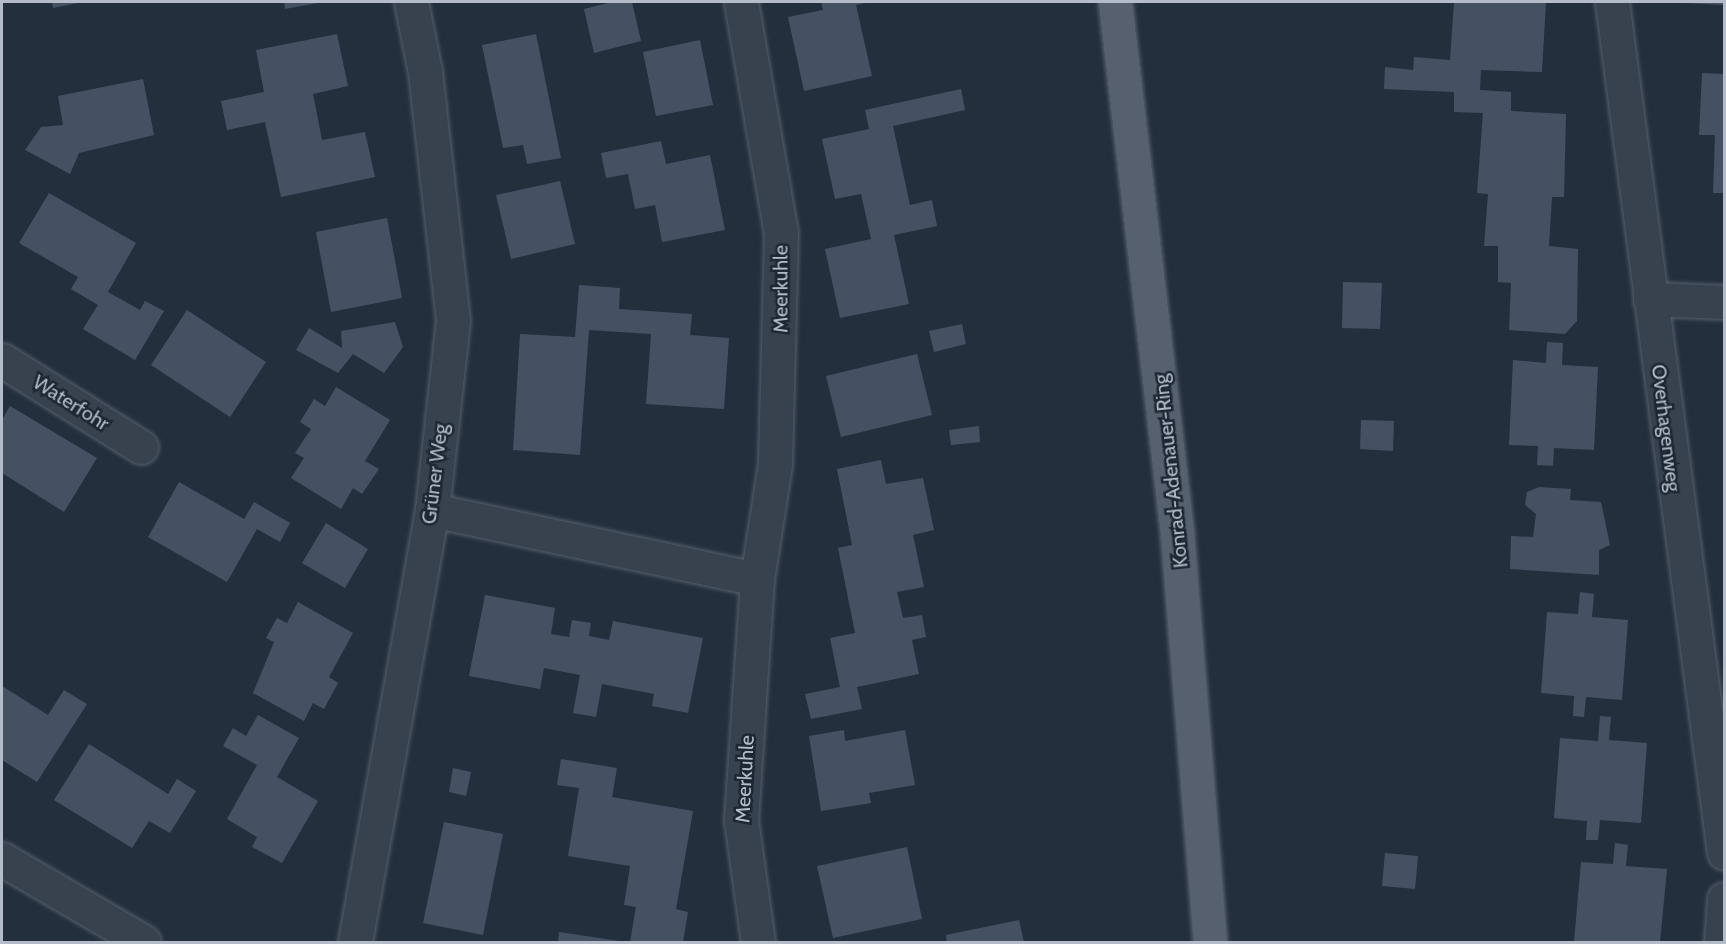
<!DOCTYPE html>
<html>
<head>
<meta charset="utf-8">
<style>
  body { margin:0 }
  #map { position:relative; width:1726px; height:944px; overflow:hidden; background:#242f3e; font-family:Cabin,sans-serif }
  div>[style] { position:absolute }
  .building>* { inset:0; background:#455162 }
  .roads { filter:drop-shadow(0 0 2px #565f6c) drop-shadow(0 0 2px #565f6c) }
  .minor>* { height:33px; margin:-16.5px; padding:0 16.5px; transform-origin:16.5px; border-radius:16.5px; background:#38414e }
  .primary>* { height:33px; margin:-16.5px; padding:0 16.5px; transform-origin:16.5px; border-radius:16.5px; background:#56606e }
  span { translate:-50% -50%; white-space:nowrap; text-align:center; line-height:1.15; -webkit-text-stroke:5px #1d2633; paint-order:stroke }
  .street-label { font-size:20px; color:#b4bcc9 }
  .frame { position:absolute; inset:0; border:3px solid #b4bcc9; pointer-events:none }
</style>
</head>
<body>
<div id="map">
  <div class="building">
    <i style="clip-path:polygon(52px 2px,78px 2px,78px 3px,53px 8px)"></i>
    <i style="clip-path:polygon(284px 2px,318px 2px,318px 3px,285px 9px)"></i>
    <i style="clip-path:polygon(612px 2px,632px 2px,641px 41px,594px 53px,584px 9px)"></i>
    <i style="clip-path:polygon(821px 2px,869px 2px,856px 5px,872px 76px,804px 91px,788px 17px,823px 10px)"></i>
    <i style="clip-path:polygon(1454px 2px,1546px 2px,1542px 72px,1481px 70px,1480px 90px,1511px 92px,1511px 111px,1566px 114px,1564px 197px,1552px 197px,1549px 246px,1578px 249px,1577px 321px,1565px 334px,1509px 330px,1511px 283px,1498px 282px,1498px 246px,1484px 246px,1488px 194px,1477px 193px,1483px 113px,1454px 112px,1454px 92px,1384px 89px,1385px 67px,1413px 70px,1414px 57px,1450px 60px)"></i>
    <i style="clip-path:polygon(1685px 2px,1724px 2px,1724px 5px,1685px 3px)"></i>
    <i style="clip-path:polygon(337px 34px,348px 86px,313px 94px,322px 140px,365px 132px,375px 177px,281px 197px,265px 122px,227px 130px,221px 101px,264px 92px,256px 50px)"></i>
    <i style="clip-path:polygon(536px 34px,561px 158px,527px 164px,523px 145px,503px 148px,482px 45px)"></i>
    <i style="clip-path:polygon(700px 40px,713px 105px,656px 116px,643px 52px)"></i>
    <i style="clip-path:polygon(1702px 73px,1724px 74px,1724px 193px,1713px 193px,1715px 135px,1699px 135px)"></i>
    <i style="clip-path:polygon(143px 79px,154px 135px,79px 153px,70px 174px,25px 150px,41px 127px,63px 125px,58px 96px)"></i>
    <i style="clip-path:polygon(961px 89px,965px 110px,893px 126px,910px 205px,932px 200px,937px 226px,894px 235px,909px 304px,840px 318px,825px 249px,871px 239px,861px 194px,835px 199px,822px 139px,869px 129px,865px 110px)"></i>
    <i style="clip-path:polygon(661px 141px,666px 164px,710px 155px,725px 230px,662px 242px,655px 205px,635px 209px,628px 174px,606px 178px,601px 153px)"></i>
    <i style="clip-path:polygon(560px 181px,575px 244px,511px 259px,496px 195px)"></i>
    <i style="clip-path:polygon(49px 193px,136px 243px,108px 292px,140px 310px,145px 301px,164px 311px,135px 360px,83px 329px,98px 305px,71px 289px,78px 277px,19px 243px)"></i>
    <i style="clip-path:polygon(387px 218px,402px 298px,331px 312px,316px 232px)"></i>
    <i style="clip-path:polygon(1343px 282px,1382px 283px,1380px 329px,1342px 328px)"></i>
    <i style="clip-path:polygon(579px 285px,620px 288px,619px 309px,692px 314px,690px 335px,729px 338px,724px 409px,646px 404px,651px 334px,589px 330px,580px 455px,513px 450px,520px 334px,575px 337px)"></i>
    <i style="clip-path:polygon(187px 310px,266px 362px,230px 417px,151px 365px)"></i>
    <i style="clip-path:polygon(395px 322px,403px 347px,384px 373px,353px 354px,338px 373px,296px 350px,309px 328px,342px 348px,341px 331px)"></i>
    <i style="clip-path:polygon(962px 324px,966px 344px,934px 352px,929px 331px)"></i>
    <i style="clip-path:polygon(1547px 342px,1563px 343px,1562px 365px,1598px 367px,1594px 450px,1554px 448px,1553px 466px,1537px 465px,1538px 446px,1509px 445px,1513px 360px,1546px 363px)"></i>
    <i style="clip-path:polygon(917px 354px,932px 415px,841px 437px,826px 376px)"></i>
    <i style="clip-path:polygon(336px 387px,390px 420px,365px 461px,379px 469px,362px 494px,353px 488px,341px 509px,291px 478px,304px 458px,295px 453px,311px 429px,300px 422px,314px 399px,325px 406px)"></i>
    <i style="clip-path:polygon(10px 406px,97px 458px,64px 512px,2px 473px,2px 420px)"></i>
    <i style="clip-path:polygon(1361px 420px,1394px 421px,1393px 451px,1360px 449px)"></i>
    <i style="clip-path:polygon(979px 426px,980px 442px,951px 445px,949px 430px)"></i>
    <i style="clip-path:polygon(881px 460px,886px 484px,923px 478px,934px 530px,913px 535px,924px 587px,897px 592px,903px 618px,922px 615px,926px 637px,912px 640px,919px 674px,857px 687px,862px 709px,811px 719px,805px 694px,840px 687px,830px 638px,855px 633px,838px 548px,852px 545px,837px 469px)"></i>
    <i style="clip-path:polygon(179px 482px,244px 519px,254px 502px,290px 523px,280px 542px,257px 529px,227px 582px,148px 537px)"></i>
    <i style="clip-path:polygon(1539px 487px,1571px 489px,1570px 500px,1601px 502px,1610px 545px,1599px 550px,1599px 575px,1510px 569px,1511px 536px,1533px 537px,1536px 514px,1525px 505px,1527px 492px)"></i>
    <i style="clip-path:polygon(326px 523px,368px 549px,345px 588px,302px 563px)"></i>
    <i style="clip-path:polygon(1580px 592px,1594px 594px,1592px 617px,1628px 620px,1622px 700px,1586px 697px,1584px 717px,1573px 716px,1574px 696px,1541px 693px,1547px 612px,1578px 614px)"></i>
    <i style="clip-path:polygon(485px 595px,555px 608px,551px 634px,569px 637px,572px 620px,591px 623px,589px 636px,609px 640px,613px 621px,703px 638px,688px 713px,652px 706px,654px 694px,602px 684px,596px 717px,573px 713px,580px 675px,544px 668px,540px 689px,469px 676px)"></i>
    <i style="clip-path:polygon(298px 602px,353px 633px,329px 677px,338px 683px,324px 709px,313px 703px,304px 721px,253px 693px,274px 642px,266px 638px,277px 618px,287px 623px)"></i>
    <i style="clip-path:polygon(2px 686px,48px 715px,64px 690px,87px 704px,37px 782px,2px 760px)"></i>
    <i style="clip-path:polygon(258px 715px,299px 738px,277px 777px,318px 801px,282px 863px,252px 847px,257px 837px,227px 819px,257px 765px,223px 746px,233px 728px,246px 736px)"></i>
    <i style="clip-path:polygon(1600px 716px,1611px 717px,1609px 740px,1647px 743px,1641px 823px,1600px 820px,1598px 840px,1586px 840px,1587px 821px,1554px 818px,1560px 738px,1598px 741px)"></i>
    <i style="clip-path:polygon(844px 730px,845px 741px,905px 730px,915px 785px,869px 793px,871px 803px,821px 811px,809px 736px)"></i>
    <i style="clip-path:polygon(89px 744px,168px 794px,177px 779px,196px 791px,170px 833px,149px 821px,132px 848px,54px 800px)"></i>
    <i style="clip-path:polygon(561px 759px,617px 768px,612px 797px,693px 811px,676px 909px,688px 912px,683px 942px,630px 942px,636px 907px,624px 905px,630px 866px,568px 856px,579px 788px,557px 785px)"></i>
    <i style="clip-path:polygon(453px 768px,471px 772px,466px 796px,449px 792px)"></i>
    <i style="clip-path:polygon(444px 822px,503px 834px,483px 935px,423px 923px)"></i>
    <i style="clip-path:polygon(1615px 843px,1628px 845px,1626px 866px,1667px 869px,1660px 942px,1574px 942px,1581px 862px,1613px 864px)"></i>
    <i style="clip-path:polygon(907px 847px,922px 919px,833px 938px,817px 866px)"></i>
    <i style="clip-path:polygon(1385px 853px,1418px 856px,1415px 889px,1382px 886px)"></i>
    <i style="clip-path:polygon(1019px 920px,1024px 942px,947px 942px,946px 935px)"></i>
    <i style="clip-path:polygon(559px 932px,619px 941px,619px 942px,558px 942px)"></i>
  </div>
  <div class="roads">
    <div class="minor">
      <i style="left:741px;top:2px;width:234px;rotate:80.2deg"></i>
      <i style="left:781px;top:233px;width:231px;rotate:91.5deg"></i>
      <i style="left:775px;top:464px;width:116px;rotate:98.9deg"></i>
      <i style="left:757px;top:579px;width:242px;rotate:93.8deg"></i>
      <i style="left:741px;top:820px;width:123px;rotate:82.1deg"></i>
      <i style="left:1612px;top:2px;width:858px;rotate:82.5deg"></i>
      <i style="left:1650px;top:299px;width:74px;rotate:2.3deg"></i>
      <i style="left:2px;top:360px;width:164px;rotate:32deg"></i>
      <i style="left:432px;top:510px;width:332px;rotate:12deg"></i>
      <i style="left:2px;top:859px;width:164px;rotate:30.3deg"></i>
      <i style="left:355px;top:942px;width:439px;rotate:-79.9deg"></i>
      <i style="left:432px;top:510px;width:190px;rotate:-83.7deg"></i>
      <i style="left:453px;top:321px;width:251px;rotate:-96.4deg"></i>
      <i style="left:425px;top:72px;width:71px;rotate:-101.3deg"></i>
      <i style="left:1721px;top:942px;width:43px;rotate:-86deg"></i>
    </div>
    <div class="primary">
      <i style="left:1115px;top:2px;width:535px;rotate:83.34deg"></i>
      <i style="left:1177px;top:533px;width:410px;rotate:85.4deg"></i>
    </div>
  </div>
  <div class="street-label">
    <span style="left:781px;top:289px;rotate:-90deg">Meerkuhle</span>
    <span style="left:71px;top:403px;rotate:32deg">Waterfohr</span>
    <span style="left:1666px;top:428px;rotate:83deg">Overhagenweg</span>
    <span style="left:1171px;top:471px;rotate:-96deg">Konrad-Adenauer-Ring</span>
    <span style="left:435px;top:474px;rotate:-83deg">Grüner Weg</span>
    <span style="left:745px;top:779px;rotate:-87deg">Meerkuhle</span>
  </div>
  <div class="frame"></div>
</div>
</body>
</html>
